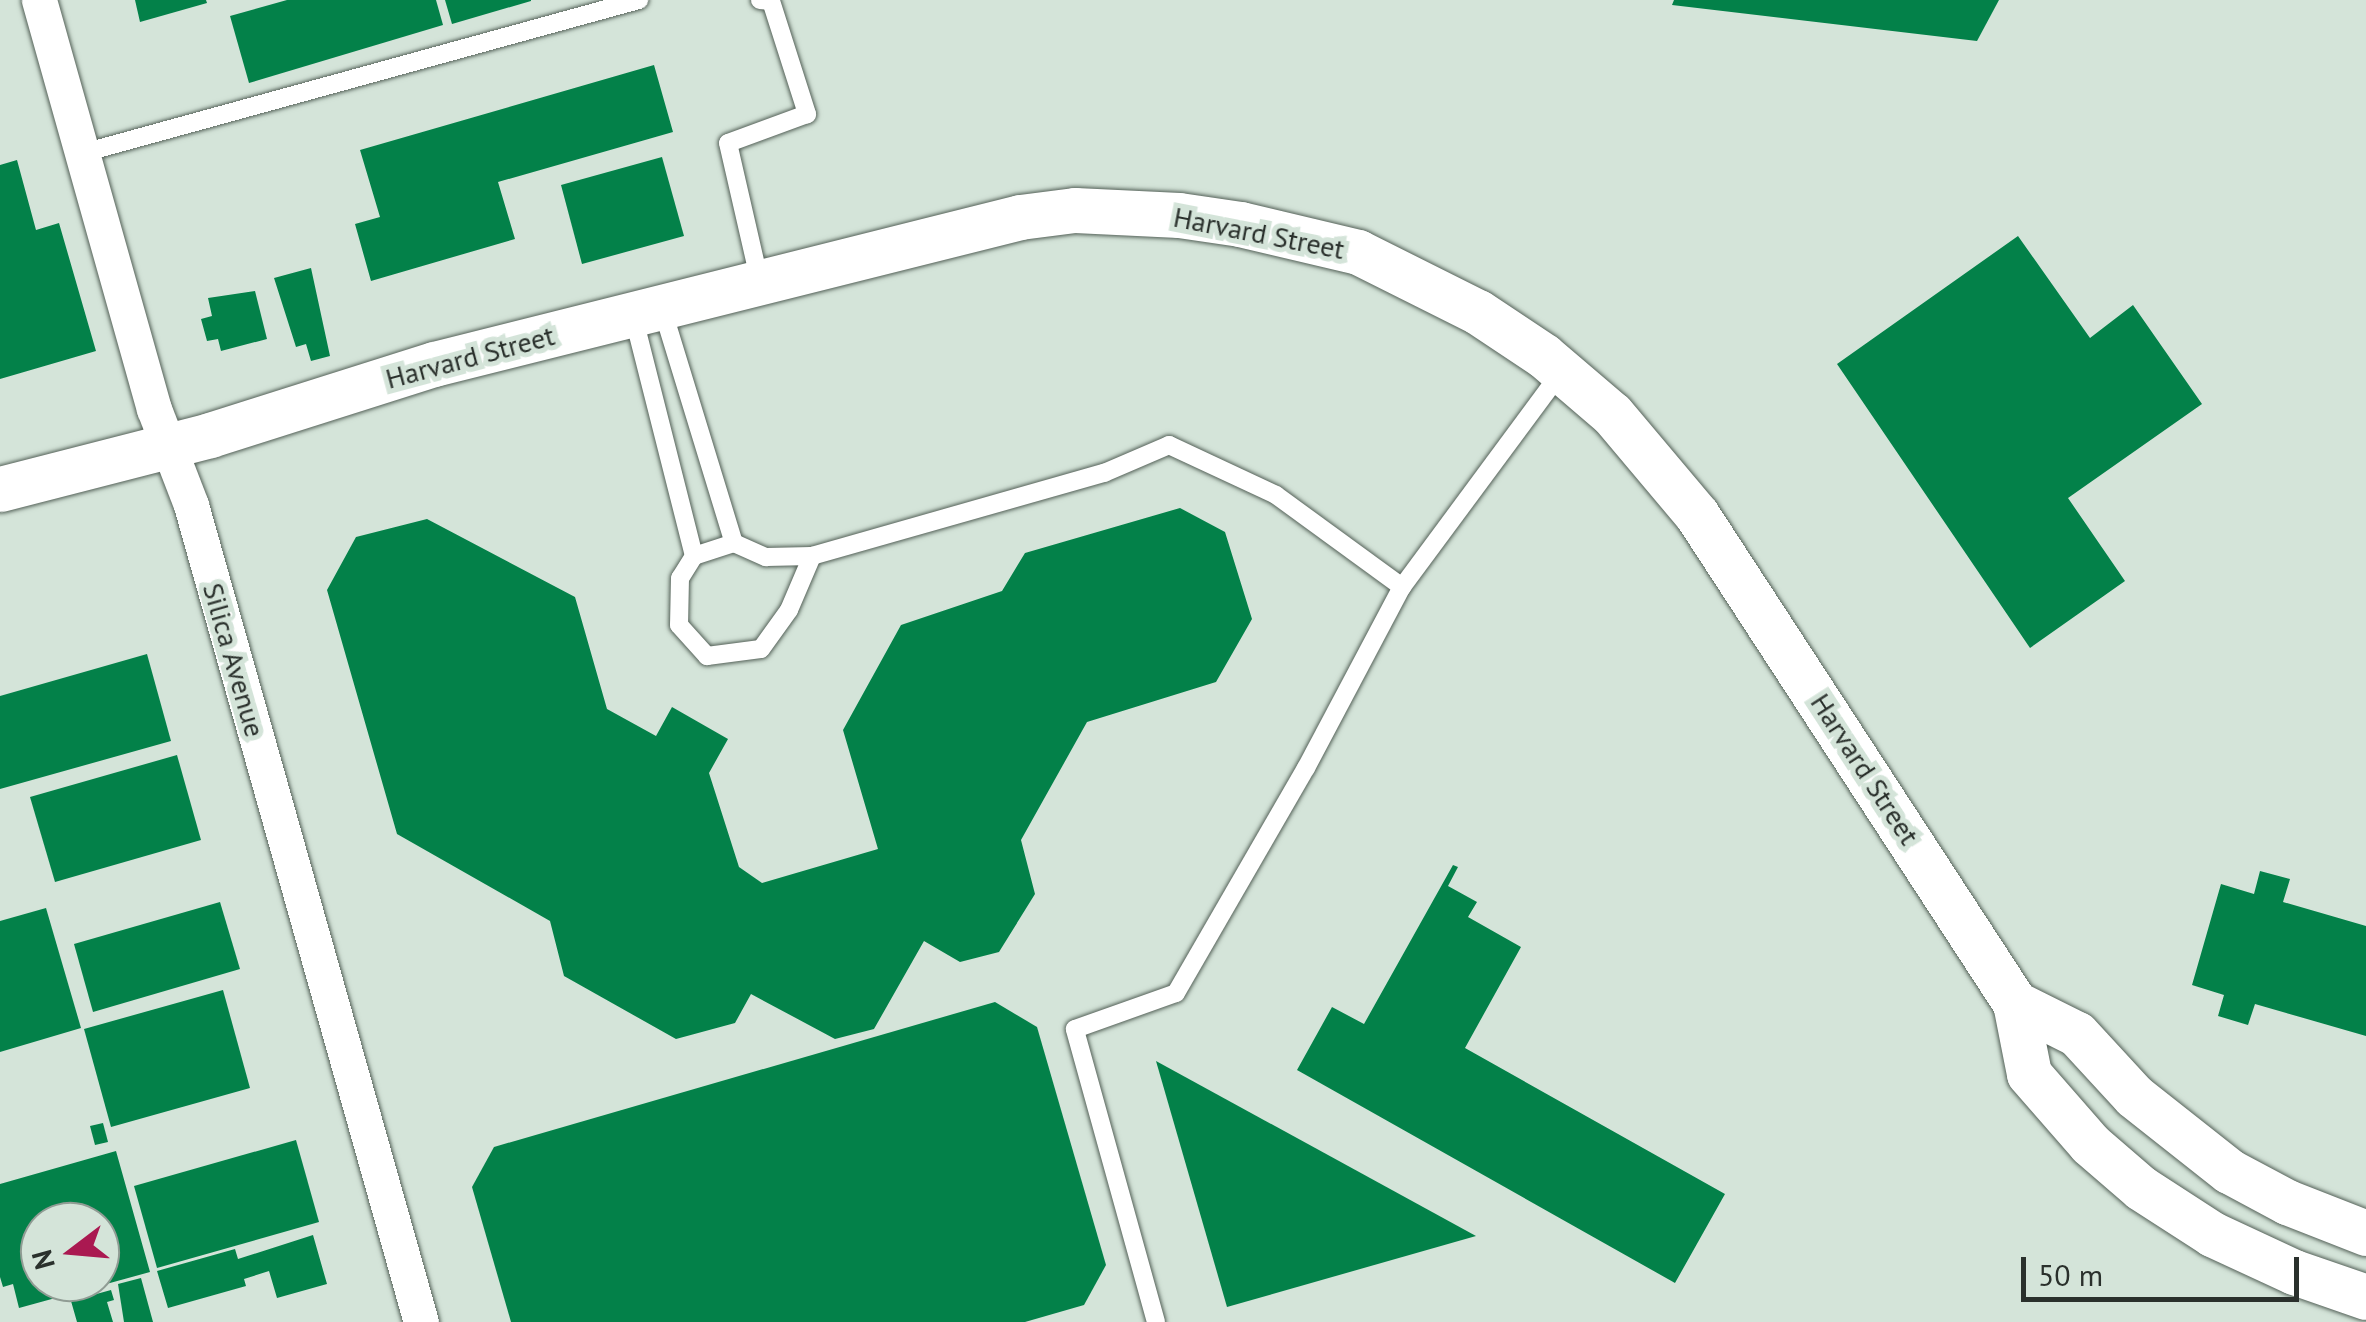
<!DOCTYPE html>
<html>
<head>
<meta charset="utf-8">
<style>
  body { margin:0 }
  #map { position:relative; width:2366px; height:1322px; overflow:hidden; background:#d4e4d9; font-family:"PT Sans",sans-serif }
  div>[style] { position:absolute }
  .building>* { inset:0; background:#038149 }
  .roads { filter:drop-shadow(0 0 2px #546158) drop-shadow(0 0 2px #546158) }
  .service>* { height:18px; margin:-9px; padding:0 9px; transform-origin:9px; border-radius:9px; background:#fff }
  .minor>* { height:35px; margin:-17.5px; padding:0 17.5px; transform-origin:17.5px; border-radius:17.5px; background:#fff }
  .tertiary>* { height:45px; margin:-22.5px; padding:0 22.5px; transform-origin:22.5px; border-radius:22.5px; background:#fff }
  span { translate:-50% -50%; white-space:nowrap; text-align:center; line-height:1.15; -webkit-text-stroke:10px #d4e4d9; paint-order:stroke }
  .street-label { font-size:28px; color:#2a302c }
  .north { position:absolute; left:20px; top:1202px; width:100px; height:100px; box-sizing:border-box; background:#d4e4d9; border:2px solid #909c94; border-radius:50%; rotate:254deg; font-size:28px; font-weight:700; line-height:40px; text-align:center; color:#2a302c }
  .north::after { content:''; display:block; margin:auto; width:35px; height:45px; background:#aa1951; clip-path:polygon(50% 0,100% 100%,50% 72%,0 100%) }
  .scale { position:absolute; left:2021px; top:1257px; width:278px; height:45px; box-sizing:border-box; border:5px solid #2a302c; border-top:0; padding-left:12px; font-size:30px; line-height:35px; white-space:nowrap; color:#2a302c; -webkit-text-stroke:8px #d4e4d9; paint-order:stroke }
</style>
</head>
<body>
<div id="map">
  <div class="building">
    <i style="clip-path:polygon(135px 0,206px 0,207px 3px,140px 22px)"></i>
    <i style="clip-path:polygon(287px 0,436px 0,443px 25px,249px 83px,230px 16px)"></i>
    <i style="clip-path:polygon(445px 0,531px 0,531px 1px,452px 24px)"></i>
    <i style="clip-path:polygon(1674px 0,1999px 0,1977px 41px,1672px 5px)"></i>
    <i style="clip-path:polygon(654px 65px,673px 132px,498px 182px,515px 239px,371px 281px,355px 224px,380px 217px,360px 150px)"></i>
    <i style="clip-path:polygon(662px 157px,684px 236px,582px 264px,561px 185px)"></i>
    <i style="clip-path:polygon(17px 160px,36px 230px,59px 223px,96px 351px,0 379px,0 165px)"></i>
    <i style="clip-path:polygon(2018px 236px,2090px 338px,2133px 305px,2202px 404px,2068px 498px,2125px 581px,2030px 648px,1837px 364px)"></i>
    <i style="clip-path:polygon(311px 268px,330px 356px,311px 361px,306px 344px,296px 347px,274px 278px)"></i>
    <i style="clip-path:polygon(255px 291px,267px 339px,221px 351px,218px 339px,207px 341px,201px 319px,212px 316px,208px 298px)"></i>
    <i style="clip-path:polygon(1180px 508px,1225px 532px,1252px 619px,1216px 682px,1087px 722px,1021px 840px,1035px 894px,999px 952px,960px 962px,924px 941px,874px 1029px,835px 1039px,751px 994px,735px 1023px,676px 1039px,564px 976px,550px 921px,397px 834px,327px 590px,356px 537px,427px 519px,575px 597px,607px 709px,656px 736px,672px 707px,728px 739px,709px 773px,739px 867px,762px 883px,878px 849px,843px 730px,901px 625px,1002px 591px,1025px 553px)"></i>
    <i style="clip-path:polygon(147px 654px,171px 741px,0 789px,0 696px)"></i>
    <i style="clip-path:polygon(177px 755px,201px 840px,55px 882px,30px 797px)"></i>
    <i style="clip-path:polygon(1453px 865px,1458px 867px,1448px 886px,1477px 902px,1468px 917px,1521px 947px,1465px 1048px,1725px 1194px,1675px 1283px,1297px 1070px,1332px 1007px,1364px 1024px)"></i>
    <i style="clip-path:polygon(2260px 871px,2290px 879px,2283px 902px,2366px 926px,2366px 1036px,2255px 1004px,2248px 1025px,2218px 1016px,2224px 995px,2192px 985px,2221px 884px,2254px 894px)"></i>
    <i style="clip-path:polygon(220px 902px,240px 969px,93px 1012px,74px 944px)"></i>
    <i style="clip-path:polygon(46px 908px,81px 1028px,0 1052px,0 921px)"></i>
    <i style="clip-path:polygon(223px 990px,250px 1088px,111px 1127px,84px 1029px)"></i>
    <i style="clip-path:polygon(995px 1002px,1037px 1027px,1106px 1265px,1084px 1305px,1025px 1322px,511px 1322px,472px 1187px,494px 1147px)"></i>
    <i style="clip-path:polygon(1156px 1061px,1476px 1236px,1227px 1307px)"></i>
    <i style="clip-path:polygon(103px 1123px,108px 1142px,95px 1145px,90px 1126px)"></i>
    <i style="clip-path:polygon(296px 1140px,319px 1222px,157px 1268px,134px 1186px)"></i>
    <i style="clip-path:polygon(evenodd,116px 1151px,150px 1272px,19px 1308px,13px 1284px,3px 1287px,0 1277px,0 1184px,116px 1151px,40px 1222px,100px 1222px,100px 1282px,40px 1282px,40px 1222px)"></i>
    <i style="clip-path:polygon(313px 1235px,327px 1284px,277px 1298px,269px 1271px,244px 1279px,246px 1286px,168px 1308px,157px 1271px,235px 1249px,238px 1259px)"></i>
    <i style="clip-path:polygon(141px 1278px,153px 1322px,124px 1322px,118px 1284px)"></i>
    <i style="clip-path:polygon(111px 1290px,114px 1300px,107px 1302px,113px 1322px,77px 1322px,71px 1301px)"></i>
  </div>
  <div class="roads">
    <div class="service">
      <i style="left:760px;top:0;width:11px;rotate:5deg"></i>
      <i style="left:771px;top:1px;width:119px;rotate:72.3deg"></i>
      <i style="left:807px;top:114px;width:84px;rotate:159.8deg"></i>
      <i style="left:728px;top:143px;width:144px;rotate:77.1deg"></i>
      <i style="left:83px;top:153px;width:577px;rotate:-15.39deg"></i>
      <i style="left:662px;top:308px;width:246px;rotate:73deg"></i>
      <i style="left:734px;top:543px;width:35px;rotate:24deg"></i>
      <i style="left:766px;top:557px;width:46px;rotate:-1.2deg"></i>
      <i style="left:633px;top:315px;width:249px;rotate:75.8deg"></i>
      <i style="left:694px;top:556px;width:26px;rotate:122deg"></i>
      <i style="left:680px;top:578px;width:47px;rotate:91.2deg"></i>
      <i style="left:679px;top:625px;width:42px;rotate:47.9deg"></i>
      <i style="left:707px;top:656px;width:54px;rotate:-7.4deg"></i>
      <i style="left:761px;top:649px;width:48px;rotate:-54.3deg"></i>
      <i style="left:789px;top:610px;width:59px;rotate:-66.9deg"></i>
      <i style="left:812px;top:556px;width:304px;rotate:-15.9deg"></i>
      <i style="left:1104px;top:473px;width:71px;rotate:-23.3deg"></i>
      <i style="left:1169px;top:445px;width:118px;rotate:25deg"></i>
      <i style="left:1276px;top:495px;width:156px;rotate:36.1deg"></i>
      <i style="left:694px;top:556px;width:42px;rotate:-18deg"></i>
      <i style="left:1156px;top:1322px;width:304px;rotate:-105.5deg"></i>
      <i style="left:1075px;top:1029px;width:107px;rotate:-19.6deg"></i>
      <i style="left:1176px;top:993px;width:260px;rotate:-60deg"></i>
      <i style="left:1306px;top:768px;width:205px;rotate:-62.1deg"></i>
      <i style="left:1402px;top:587px;width:267px;rotate:-53.5deg"></i>
    </div>
    <div class="minor">
      <i style="left:39px;top:0;width:425px;rotate:74.3deg"></i>
      <i style="left:154px;top:409px;width:103px;rotate:68.9deg"></i>
      <i style="left:191px;top:505px;width:849px;rotate:74.28deg"></i>
    </div>
    <div class="tertiary">
      <i style="left:0;top:489px;width:217px;rotate:-14.4deg"></i>
      <i style="left:210px;top:435px;width:235px;rotate:-17.6deg"></i>
      <i style="left:434px;top:364px;width:604px;rotate:-14.08deg"></i>
      <i style="left:1020px;top:217px;width:55px;rotate:-7.3deg"></i>
      <i style="left:1075px;top:210px;width:104px;rotate:2.8deg"></i>
      <i style="left:1179px;top:215px;width:62px;rotate:8.4deg"></i>
      <i style="left:1240px;top:224px;width:121px;rotate:13.3deg"></i>
      <i style="left:1358px;top:252px;width:134px;rotate:26.6deg"></i>
      <i style="left:1478px;top:312px;width:79px;rotate:33.7deg"></i>
      <i style="left:1544px;top:356px;width:89px;rotate:40.5deg"></i>
      <i style="left:1612px;top:414px;width:132px;rotate:49.9deg"></i>
      <i style="left:1697px;top:515px;width:582px;rotate:56.91deg"></i>
      <i style="left:2015px;top:1003px;width:72px;rotate:78.8deg"></i>
      <i style="left:2029px;top:1074px;width:93px;rotate:48.9deg"></i>
      <i style="left:2090px;top:1144px;width:67px;rotate:40.8deg"></i>
      <i style="left:2141px;top:1188px;width:85px;rotate:32.9deg"></i>
      <i style="left:2212px;top:1234px;width:90px;rotate:24.9deg"></i>
      <i style="left:2294px;top:1272px;width:76px;rotate:19.1deg"></i>
      <i style="left:2015px;top:1003px;width:69px;rotate:26.6deg"></i>
      <i style="left:2077px;top:1034px;width:84px;rotate:47.4deg"></i>
      <i style="left:2134px;top:1096px;width:121px;rotate:38.3deg"></i>
      <i style="left:2229px;top:1171px;width:66px;rotate:28.1deg"></i>
      <i style="left:2287px;top:1202px;width:85px;rotate:21.4deg"></i>
    </div>
  </div>
  <div class="street-label">
    <span style="left:1259px;top:233px;rotate:11deg">Harvard Street</span>
    <span style="left:470px;top:357px;rotate:-15deg">Harvard Street</span>
    <span style="left:234px;top:660px;rotate:74deg">Silica Avenue</span>
    <span style="left:1865px;top:769px;rotate:57deg">Harvard Street</span>
  </div>
  <div class="north">N</div>
  <div class="scale">50 m</div>
</div>
</body>
</html>
